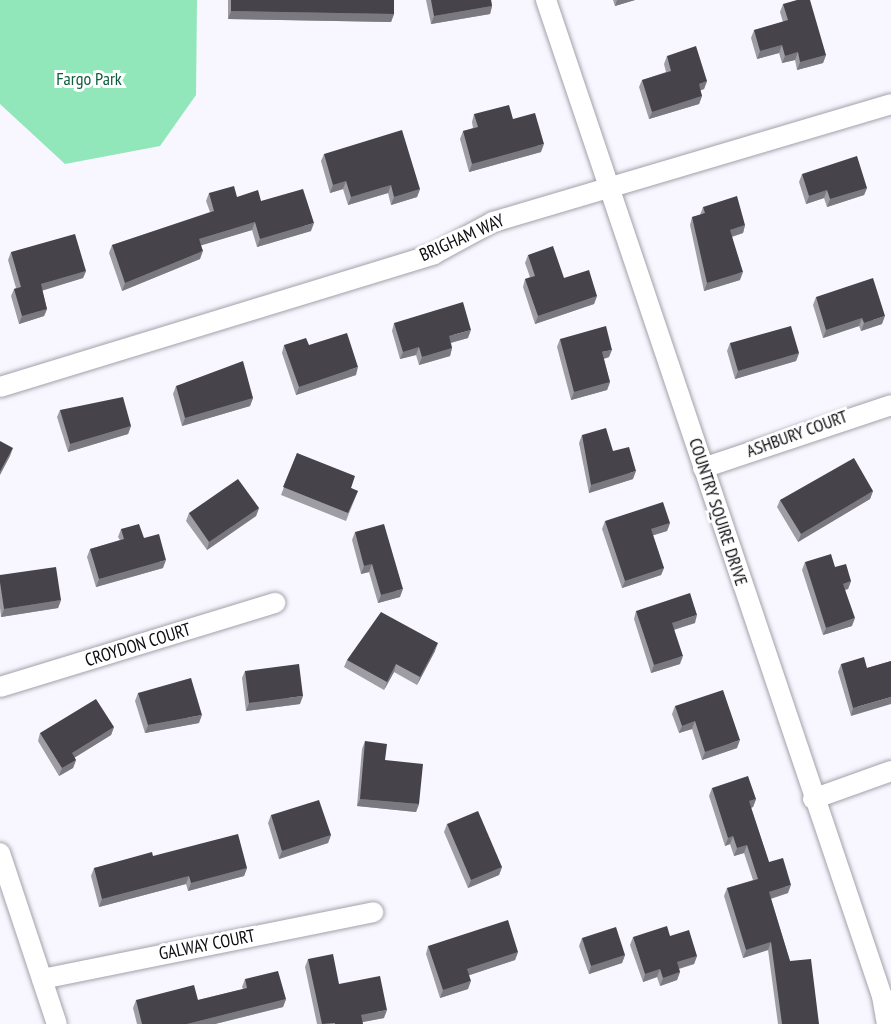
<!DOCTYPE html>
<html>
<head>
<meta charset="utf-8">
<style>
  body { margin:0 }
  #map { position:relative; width:891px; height:1024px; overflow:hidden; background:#f8f7ff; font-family:"PT Sans Narrow",sans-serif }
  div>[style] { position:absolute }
  .green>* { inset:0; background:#91e6ba }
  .roads { filter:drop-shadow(0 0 2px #a2a1aa) drop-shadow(0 0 2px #a2a1aa) }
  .street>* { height:20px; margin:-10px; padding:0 10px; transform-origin:10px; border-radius:10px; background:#fff }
  .wall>* { inset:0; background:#9f9da4 }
  .shaded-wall>* { inset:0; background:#7b7980 }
  .building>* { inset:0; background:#46434a }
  span { translate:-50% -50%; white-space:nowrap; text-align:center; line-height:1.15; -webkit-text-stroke:6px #fff; paint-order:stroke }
  .park-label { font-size:18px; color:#0f5d3e }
  .street-label { font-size:18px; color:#0d0c10 }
</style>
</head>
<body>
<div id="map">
  <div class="green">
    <i style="clip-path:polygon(0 0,197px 0,196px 95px,160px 146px,65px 164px,0 104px)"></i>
  </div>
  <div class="roads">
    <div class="street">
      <i style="left:546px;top:0;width:1051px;rotate:71.36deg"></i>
      <i style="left:882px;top:996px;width:28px;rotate:80deg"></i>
      <i style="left:0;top:387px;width:454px;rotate:-17deg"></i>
      <i style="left:434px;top:254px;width:67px;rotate:-28.5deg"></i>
      <i style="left:493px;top:222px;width:415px;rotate:-16.5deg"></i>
      <i style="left:703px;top:468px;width:198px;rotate:-18.5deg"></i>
      <i style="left:0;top:687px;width:288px;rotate:-17deg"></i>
      <i style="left:813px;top:799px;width:83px;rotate:-19.7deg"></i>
      <i style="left:0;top:853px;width:180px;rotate:71.6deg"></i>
      <i style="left:42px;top:979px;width:338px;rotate:-11.4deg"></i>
    </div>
  </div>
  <div class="wall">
    <i style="clip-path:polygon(228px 0,394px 0,394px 14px,391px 22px,228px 19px)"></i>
    <i style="clip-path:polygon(426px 0,491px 0,492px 6px,490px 14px,431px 24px)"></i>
    <i style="clip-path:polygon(613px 0,635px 0,615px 6px)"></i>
    <i style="clip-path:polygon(783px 4px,826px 55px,823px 63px,797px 70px,795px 60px,782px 63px,779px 53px,757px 59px,751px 38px,754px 30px,783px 22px,780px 12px)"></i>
    <i style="clip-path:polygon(667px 56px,707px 81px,704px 89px,700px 90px,702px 96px,699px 104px,649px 119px,639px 87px,642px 80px,666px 72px,664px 64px)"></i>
    <i style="clip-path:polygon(474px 114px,513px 119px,541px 152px,469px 172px,460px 139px,463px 131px,473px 128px,472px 122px)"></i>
    <i style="clip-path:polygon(324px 154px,420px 189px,417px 197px,391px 205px,388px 193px,348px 205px,343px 189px,330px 193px,321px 161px)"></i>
    <i style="clip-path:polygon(802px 174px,867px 188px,864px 195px,827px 207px,824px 198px,806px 204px,799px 182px)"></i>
    <i style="clip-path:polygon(209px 193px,237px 197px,261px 201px,311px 231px,257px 247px,252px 230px,201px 245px,200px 259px,122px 291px,109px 253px,112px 245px,210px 212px,206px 201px)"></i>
    <i style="clip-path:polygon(703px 207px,745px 225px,743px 233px,732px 237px,740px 280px,704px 291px,690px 225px,692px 217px,700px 215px)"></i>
    <i style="clip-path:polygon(11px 252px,86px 271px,83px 278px,42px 290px,47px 309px,44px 316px,19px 324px,11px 296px,14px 289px,16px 288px,8px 260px)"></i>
    <i style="clip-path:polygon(528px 255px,564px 278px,597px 296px,594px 304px,535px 324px,523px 287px,525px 279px,530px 277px,525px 263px)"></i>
    <i style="clip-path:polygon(816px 297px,882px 324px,861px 331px,859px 326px,823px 338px,813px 305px)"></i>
    <i style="clip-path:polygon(394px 323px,468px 338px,451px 343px,452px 348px,450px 356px,419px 365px,416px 355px,400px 359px,392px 331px)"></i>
    <i style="clip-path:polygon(560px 339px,609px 357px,604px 359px,610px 382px,607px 390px,571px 400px,557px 347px)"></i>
    <i style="clip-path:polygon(730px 343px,799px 353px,796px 361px,735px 379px,727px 351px)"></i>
    <i style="clip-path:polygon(284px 345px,309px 345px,356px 375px,296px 395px,282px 353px)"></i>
    <i style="clip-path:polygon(176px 386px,253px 398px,250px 406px,182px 426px,173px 394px)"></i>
    <i style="clip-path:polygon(60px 410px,131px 426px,128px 434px,68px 452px,57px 417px)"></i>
    <i style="clip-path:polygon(582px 435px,613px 451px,633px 479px,589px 493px,579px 443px)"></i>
    <i style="clip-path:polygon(297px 453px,351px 488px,358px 491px,346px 521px,281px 495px)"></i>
    <i style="clip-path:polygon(873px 491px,870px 499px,798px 542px,777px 507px,780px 500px)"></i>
    <i style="clip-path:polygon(259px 508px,256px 516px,207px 550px,186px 521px,189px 513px)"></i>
    <i style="clip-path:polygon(605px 521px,670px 523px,667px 531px,653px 535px,664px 568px,661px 575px,622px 588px,602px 529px)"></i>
    <i style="clip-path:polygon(121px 529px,144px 538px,163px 568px,96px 587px,87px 557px,90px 549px,120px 540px,118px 537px)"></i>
    <i style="clip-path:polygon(355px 532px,400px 597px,378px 603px,369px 572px,361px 574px,352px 540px)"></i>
    <i style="clip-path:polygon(805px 562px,835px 567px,851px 581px,848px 589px,845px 590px,852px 626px,823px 635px,802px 570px)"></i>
    <i style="clip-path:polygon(0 575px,61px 600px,58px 608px,1px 617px,0 608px)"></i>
    <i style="clip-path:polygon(636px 611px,695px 623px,674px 630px,680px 664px,651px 673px,634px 619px)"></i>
    <i style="clip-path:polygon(435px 651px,417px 685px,394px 672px,384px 690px,344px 667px,347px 660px)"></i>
    <i style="clip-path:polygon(891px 661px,851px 716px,838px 672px,841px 664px,867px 668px)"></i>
    <i style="clip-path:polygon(245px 671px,300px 704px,246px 711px,242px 678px)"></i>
    <i style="clip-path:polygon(138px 693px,199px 723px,145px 733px,135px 701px)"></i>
    <i style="clip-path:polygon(675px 706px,737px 748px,702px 760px,692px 729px,679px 733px,672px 714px)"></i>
    <i style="clip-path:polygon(114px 727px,111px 735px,74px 758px,76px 760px,73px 768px,59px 776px,38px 741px,40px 733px)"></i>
    <i style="clip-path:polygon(365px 741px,385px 760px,419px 804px,416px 812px,357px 806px,362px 749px)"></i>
    <i style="clip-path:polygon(712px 788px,756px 799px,753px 807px,751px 808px,769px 862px,788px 893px,771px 899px,790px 961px,819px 1024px,778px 1024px,768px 950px,743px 958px,724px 896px,727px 888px,753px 880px,744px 853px,734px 856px,730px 844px,725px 846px,709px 796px)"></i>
    <i style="clip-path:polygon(271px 815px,331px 835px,328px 843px,279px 859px,268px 823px)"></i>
    <i style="clip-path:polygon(447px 824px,502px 867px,499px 875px,468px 888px,444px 832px)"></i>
    <i style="clip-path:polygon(153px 856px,247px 868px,244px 876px,188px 891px,186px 884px,99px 907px,91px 876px,94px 868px)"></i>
    <i style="clip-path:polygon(670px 936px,697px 956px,694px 964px,679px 969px,680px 972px,677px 980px,660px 986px,657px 977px,643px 982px,630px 945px,633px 937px)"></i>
    <i style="clip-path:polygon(582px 938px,625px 955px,622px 963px,589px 974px,579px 946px)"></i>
    <i style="clip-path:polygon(428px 946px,518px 952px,515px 960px,469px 975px,468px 989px,440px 998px,426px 954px)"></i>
    <i style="clip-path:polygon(308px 959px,339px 984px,384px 1018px,362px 1022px,363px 1024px,317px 1024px,305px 967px)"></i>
    <i style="clip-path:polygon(245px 979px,286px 999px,283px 1007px,215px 1024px,137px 1024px,133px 1008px,136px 1000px,198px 1000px,243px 989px,242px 987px)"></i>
  </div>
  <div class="shaded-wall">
    <i style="clip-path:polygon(617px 0,635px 0,615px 6px)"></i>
    <i style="clip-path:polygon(492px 6px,490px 14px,431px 24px,434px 16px)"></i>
    <i style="clip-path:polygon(231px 11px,394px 14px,391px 22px,228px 19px)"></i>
    <i style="clip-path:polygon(782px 45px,779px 53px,757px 59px,760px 51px)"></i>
    <i style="clip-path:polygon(798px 52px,795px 60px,782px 63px,785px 56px)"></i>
    <i style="clip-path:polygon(826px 55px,823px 63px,797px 70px,800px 62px)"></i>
    <i style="clip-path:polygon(707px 81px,704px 89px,696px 92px,699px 84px)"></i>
    <i style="clip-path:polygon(702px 96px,699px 104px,649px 119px,652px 112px)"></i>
    <i style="clip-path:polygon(544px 144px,541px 152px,469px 172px,472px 164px)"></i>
    <i style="clip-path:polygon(346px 181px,343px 189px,330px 193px,333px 185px)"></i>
    <i style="clip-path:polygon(391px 185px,388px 193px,348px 205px,351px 197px)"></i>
    <i style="clip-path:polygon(867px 188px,864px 195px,827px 207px,830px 199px)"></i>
    <i style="clip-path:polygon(420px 189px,417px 197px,391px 205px,394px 197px)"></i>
    <i style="clip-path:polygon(827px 190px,824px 198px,806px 204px,809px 196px)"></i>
    <i style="clip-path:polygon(255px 222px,252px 230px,196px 247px,199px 239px)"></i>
    <i style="clip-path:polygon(314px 223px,311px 231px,257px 247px,260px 239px)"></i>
    <i style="clip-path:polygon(745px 225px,743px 233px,727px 238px,730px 230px)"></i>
    <i style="clip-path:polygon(203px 251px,200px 259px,122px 291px,125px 283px)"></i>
    <i style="clip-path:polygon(86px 271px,83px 278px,38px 292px,41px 284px)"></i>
    <i style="clip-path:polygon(743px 272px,740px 280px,704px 291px,707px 283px)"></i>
    <i style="clip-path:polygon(597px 296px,594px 304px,535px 324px,538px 316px)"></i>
    <i style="clip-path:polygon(47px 309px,44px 316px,19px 324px,22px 316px)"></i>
    <i style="clip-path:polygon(885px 316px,882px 324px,861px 331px,864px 323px)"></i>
    <i style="clip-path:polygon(862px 318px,859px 326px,823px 338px,826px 330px)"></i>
    <i style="clip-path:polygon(471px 330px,468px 338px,446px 344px,449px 336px)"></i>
    <i style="clip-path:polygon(419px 347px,416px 355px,400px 359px,403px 352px)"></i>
    <i style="clip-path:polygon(452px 348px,450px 356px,419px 365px,422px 357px)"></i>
    <i style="clip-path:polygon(612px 350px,609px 357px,599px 360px,602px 352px)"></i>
    <i style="clip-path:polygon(799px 353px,796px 361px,735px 379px,738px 371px)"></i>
    <i style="clip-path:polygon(358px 367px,356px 375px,296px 395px,299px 387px)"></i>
    <i style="clip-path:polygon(610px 382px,607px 390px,571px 400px,574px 392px)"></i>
    <i style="clip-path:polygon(253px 398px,250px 406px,182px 426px,185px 418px)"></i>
    <i style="clip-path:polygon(131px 426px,128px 434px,68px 452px,70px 444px)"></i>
    <i style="clip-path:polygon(13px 448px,10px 456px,0 475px,0 472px)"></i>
    <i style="clip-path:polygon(636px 471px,633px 479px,589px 493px,591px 485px)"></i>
    <i style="clip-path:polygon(873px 491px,870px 499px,798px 542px,801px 534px)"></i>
    <i style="clip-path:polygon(259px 508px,256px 516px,207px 550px,209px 542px)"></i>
    <i style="clip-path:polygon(670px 523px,667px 531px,648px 537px,651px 529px)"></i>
    <i style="clip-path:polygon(166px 560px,163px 568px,96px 587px,99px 579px)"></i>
    <i style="clip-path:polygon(372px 564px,369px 572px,361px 574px,364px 566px)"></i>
    <i style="clip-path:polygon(664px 568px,661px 575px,622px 588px,625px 581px)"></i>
    <i style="clip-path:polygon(851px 581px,848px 589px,840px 591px,843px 584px)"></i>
    <i style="clip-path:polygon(403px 589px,400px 597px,378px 603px,381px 595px)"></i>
    <i style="clip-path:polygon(61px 600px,58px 608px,1px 617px,4px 609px)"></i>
    <i style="clip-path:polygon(697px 615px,695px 623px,669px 631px,672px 623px)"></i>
    <i style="clip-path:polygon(855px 618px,852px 626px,823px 635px,826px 628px)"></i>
    <i style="clip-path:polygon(438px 643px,435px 651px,417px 685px,420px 677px)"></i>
    <i style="clip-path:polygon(683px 656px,680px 664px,651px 673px,654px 665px)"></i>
    <i style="clip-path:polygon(396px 664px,394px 672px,384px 690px,387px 682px)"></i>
    <i style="clip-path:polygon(303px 696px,300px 704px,246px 711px,249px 703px)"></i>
    <i style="clip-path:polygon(891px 697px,891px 704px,851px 716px,853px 708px)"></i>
    <i style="clip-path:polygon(202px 715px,199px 723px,145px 733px,148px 725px)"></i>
    <i style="clip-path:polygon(695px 721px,692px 729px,679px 733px,682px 726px)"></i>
    <i style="clip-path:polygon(114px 727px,111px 735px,69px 761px,72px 753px)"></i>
    <i style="clip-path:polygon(740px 740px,737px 748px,702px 760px,705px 752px)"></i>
    <i style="clip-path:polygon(76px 760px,73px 768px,59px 776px,62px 768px)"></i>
    <i style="clip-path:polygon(360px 799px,419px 804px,416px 812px,357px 806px)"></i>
    <i style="clip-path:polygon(756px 799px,753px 807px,746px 809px,749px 801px)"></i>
    <i style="clip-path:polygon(331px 835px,328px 843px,279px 859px,282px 851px)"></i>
    <i style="clip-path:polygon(733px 836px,730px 844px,725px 846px,728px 838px)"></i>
    <i style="clip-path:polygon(747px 845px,744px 853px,734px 856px,737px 848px)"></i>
    <i style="clip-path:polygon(502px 867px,499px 875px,468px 888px,471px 880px)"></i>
    <i style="clip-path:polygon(247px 868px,244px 876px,188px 891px,191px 883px)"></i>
    <i style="clip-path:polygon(189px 876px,186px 884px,99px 907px,102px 899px)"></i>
    <i style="clip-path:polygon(791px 885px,788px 893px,766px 900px,769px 892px)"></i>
    <i style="clip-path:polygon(771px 942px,768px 950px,743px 958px,746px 950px)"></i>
    <i style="clip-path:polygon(518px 952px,515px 960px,464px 977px,467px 969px)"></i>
    <i style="clip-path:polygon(625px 955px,622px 963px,589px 974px,591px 966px)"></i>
    <i style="clip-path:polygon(697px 956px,694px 964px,674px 970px,677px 962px)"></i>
    <i style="clip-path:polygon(660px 969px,657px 977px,643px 982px,645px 974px)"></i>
    <i style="clip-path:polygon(680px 972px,677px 980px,660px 986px,663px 978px)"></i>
    <i style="clip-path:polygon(471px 981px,468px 989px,440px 998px,443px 990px)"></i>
    <i style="clip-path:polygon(286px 999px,283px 1007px,215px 1024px,187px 1024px)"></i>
    <i style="clip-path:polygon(387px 1010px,384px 1018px,358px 1023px,361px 1015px)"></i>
  </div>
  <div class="building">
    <i style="clip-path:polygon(231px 0,394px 0,394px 14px,231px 11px)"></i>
    <i style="clip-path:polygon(431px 0,491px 0,492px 6px,434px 16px)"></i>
    <i style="clip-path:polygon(797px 0,810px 0,826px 55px,800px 62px,798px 52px,785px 56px,782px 45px,760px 51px,754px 30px,788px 20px,783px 4px)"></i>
    <i style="clip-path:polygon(696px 46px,707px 81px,699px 84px,702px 96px,652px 112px,642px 80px,671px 71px,667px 56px)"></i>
    <i style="clip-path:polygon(509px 105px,513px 119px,535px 113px,544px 144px,472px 164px,463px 131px,478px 127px,474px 114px)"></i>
    <i style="clip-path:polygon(402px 130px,420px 189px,394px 197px,391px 185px,351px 197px,346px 181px,333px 185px,324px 154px)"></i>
    <i style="clip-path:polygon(857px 156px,867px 188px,830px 199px,827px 190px,809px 196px,802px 174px)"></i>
    <i style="clip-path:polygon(234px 186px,237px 197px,258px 190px,261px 201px,303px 189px,314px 223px,260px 239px,255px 222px,199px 239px,203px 251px,125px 283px,112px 245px,214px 211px,209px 193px)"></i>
    <i style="clip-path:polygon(737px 196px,745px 225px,730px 230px,743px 272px,707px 283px,692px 217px,705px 213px,703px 207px)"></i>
    <i style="clip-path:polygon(75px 234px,86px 271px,41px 284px,47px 309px,22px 316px,14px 289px,21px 287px,11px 252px)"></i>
    <i style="clip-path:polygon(553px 246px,564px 278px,589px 270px,597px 296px,538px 316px,525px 279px,535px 276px,528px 255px)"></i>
    <i style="clip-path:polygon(873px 278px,885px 316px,864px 323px,862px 318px,826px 330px,816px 297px)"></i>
    <i style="clip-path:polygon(463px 302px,471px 330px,449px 336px,452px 348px,422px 357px,419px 347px,403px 352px,394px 323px)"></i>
    <i style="clip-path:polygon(606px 326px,612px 350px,602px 352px,610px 382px,574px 392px,560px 339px)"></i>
    <i style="clip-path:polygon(791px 326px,799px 353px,738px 371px,730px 343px)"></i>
    <i style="clip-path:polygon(347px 333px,358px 367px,299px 387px,284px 345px,306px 338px,309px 345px)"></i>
    <i style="clip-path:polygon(243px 361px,253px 398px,185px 418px,176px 386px)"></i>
    <i style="clip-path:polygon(123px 397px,131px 426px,70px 444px,60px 410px)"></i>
    <i style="clip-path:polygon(606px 428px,613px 451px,629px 447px,636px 471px,591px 485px,582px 435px)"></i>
    <i style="clip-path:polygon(0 441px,13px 448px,0 472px)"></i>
    <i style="clip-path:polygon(297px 453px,355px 476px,351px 488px,358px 491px,348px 513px,283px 487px)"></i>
    <i style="clip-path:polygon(854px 458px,873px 491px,801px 534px,780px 500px)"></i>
    <i style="clip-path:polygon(238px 479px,259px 508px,209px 542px,189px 513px)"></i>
    <i style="clip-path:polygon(663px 502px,670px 523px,651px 529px,664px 568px,625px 581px,605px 521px)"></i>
    <i style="clip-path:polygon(139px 524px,144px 538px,159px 534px,166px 560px,99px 579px,90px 549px,124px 539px,121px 529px)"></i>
    <i style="clip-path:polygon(384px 524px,403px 589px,381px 595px,372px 564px,364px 566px,355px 532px)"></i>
    <i style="clip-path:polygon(831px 554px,835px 567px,846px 564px,851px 581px,843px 584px,855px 618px,826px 628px,805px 562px)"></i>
    <i style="clip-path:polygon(56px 567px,61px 600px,4px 609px,0 582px,0 575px)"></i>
    <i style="clip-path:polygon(690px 593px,697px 615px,672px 623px,683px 656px,654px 665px,636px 611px)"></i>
    <i style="clip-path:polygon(381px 612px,438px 643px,420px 677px,396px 664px,387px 682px,347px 660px)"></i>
    <i style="clip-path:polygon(864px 657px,867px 668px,891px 661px,891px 697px,853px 708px,841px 664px)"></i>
    <i style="clip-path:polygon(299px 664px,303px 696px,249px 703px,245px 671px)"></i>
    <i style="clip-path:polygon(191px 678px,202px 715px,148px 725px,138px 693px)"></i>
    <i style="clip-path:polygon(723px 690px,740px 740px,705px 752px,695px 721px,682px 726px,675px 706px)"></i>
    <i style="clip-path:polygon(96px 699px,114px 727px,72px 753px,76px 760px,62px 768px,40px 733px)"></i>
    <i style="clip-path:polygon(365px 741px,387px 744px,385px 760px,423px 764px,419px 804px,360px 799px)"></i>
    <i style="clip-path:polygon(748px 776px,756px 799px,749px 801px,769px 862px,783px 858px,791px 885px,769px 892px,790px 961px,811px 959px,819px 1024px,782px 1024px,771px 942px,746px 950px,727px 888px,758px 879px,747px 845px,737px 848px,733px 836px,728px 838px,712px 788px)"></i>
    <i style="clip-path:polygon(319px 800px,331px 835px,282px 851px,271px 815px)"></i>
    <i style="clip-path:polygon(478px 811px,502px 867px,471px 880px,447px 824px)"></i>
    <i style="clip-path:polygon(238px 834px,247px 868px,191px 883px,189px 876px,102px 899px,94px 868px,152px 852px,153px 856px)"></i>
    <i style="clip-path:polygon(508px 920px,518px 952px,467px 969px,471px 981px,443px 990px,428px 946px)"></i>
    <i style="clip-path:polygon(667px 926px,670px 936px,689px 930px,697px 956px,677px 962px,680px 972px,663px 978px,660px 969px,645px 974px,633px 937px)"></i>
    <i style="clip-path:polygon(616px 927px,625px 955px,591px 966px,582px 938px)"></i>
    <i style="clip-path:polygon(333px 954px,339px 984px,380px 976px,387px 1010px,361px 1015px,363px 1024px,335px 1024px,335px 1023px,322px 1024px,308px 959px)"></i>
    <i style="clip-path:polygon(278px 971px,286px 999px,187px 1024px,142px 1024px,136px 1000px,194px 985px,198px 1000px,247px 988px,245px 979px)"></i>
  </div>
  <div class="park-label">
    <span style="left:89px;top:79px">Fargo Park</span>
  </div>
  <div class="street-label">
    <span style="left:462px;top:238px;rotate:-24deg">BRIGHAM WAY</span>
    <span style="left:797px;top:434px;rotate:-20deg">ASHBURY COURT</span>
    <span style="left:718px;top:512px;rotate:72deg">COUNTRY SQUIRE DRIVE</span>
    <span style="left:138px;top:645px;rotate:-17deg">CROYDON COURT</span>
    <span style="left:207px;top:945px;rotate:-11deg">GALWAY COURT</span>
  </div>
</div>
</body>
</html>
